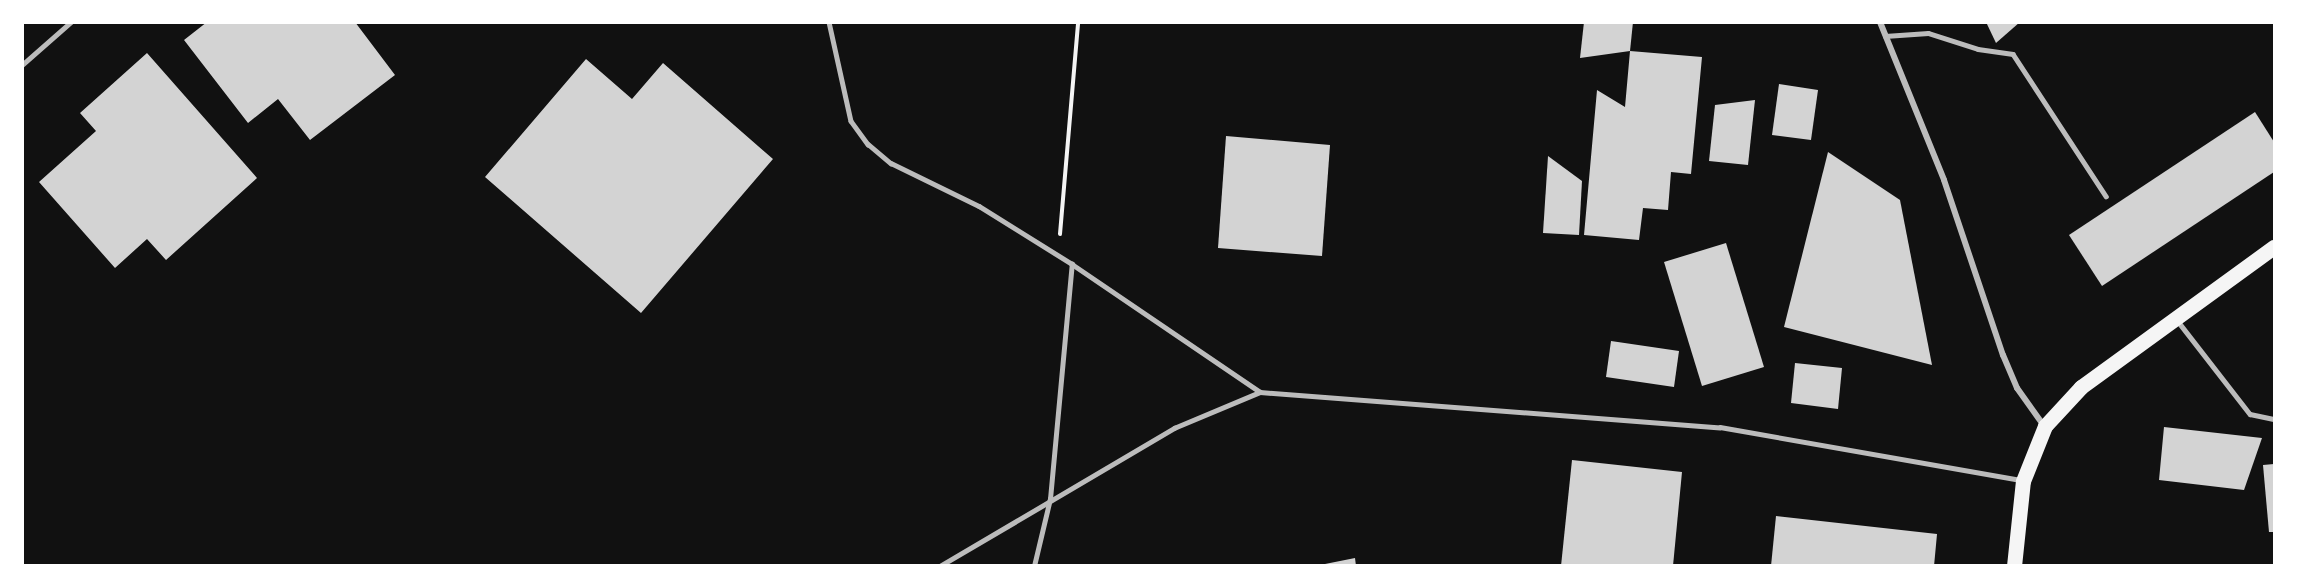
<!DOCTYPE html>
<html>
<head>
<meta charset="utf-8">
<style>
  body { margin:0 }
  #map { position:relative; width:2297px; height:588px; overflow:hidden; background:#111; font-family:Helvetica,sans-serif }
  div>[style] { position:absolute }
  .building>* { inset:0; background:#d3d3d3 }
  .path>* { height:4px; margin:-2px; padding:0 2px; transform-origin:2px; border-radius:2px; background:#f5f5f5 }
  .service>* { height:4.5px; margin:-2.25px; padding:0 2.25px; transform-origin:2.25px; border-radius:2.25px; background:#bcbcbc }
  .minor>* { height:6px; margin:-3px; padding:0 3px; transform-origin:3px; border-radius:3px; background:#bcbcbc }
  .primary>* { height:15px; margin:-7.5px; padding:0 7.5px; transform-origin:7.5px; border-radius:7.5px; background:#f5f5f5 }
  span { translate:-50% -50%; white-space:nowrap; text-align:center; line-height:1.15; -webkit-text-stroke:4.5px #fff; paint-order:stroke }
  .frame { position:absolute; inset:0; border:24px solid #fff; pointer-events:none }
</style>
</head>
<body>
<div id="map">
  <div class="building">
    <i style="clip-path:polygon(207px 22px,355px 22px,395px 75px,310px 140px,278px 99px,248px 123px,184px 40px)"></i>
    <i style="clip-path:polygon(1584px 22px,1633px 22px,1630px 51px,1580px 58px)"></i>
    <i style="clip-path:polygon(1986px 22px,2020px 22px,1996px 43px)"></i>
    <i style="clip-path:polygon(1630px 51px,1702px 57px,1691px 174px,1671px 172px,1668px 210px,1643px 208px,1639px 240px,1584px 235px,1597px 90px,1625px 107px)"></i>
    <i style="clip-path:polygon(147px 53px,257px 178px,166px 260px,147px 239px,115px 268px,39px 182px,96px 131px,80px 113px)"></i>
    <i style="clip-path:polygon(586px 59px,632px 99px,663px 63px,773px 159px,641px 313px,485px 177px)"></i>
    <i style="clip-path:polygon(1779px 84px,1818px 90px,1811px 140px,1772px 135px)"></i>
    <i style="clip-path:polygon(1755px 100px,1748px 165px,1709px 161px,1715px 105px)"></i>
    <i style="clip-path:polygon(2255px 112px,2274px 142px,2274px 172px,2102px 286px,2069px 235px)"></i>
    <i style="clip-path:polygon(1226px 136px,1330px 145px,1322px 256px,1218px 248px)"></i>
    <i style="clip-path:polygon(1828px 152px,1900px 200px,1932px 365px,1784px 327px)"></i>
    <i style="clip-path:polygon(1548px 156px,1582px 181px,1579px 235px,1543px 233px)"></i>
    <i style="clip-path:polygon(1726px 243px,1764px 367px,1702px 386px,1664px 262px)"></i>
    <i style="clip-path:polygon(1611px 341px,1679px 351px,1674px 387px,1606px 377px)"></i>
    <i style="clip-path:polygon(1795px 363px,1842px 368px,1838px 409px,1791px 403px)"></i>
    <i style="clip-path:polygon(2164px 427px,2262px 438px,2244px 490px,2159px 480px)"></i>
    <i style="clip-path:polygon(1572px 460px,1682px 472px,1673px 566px,1561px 566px)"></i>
    <i style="clip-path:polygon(2274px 464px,2274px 532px,2269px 532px,2263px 465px)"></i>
    <i style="clip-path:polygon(1776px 516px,1937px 534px,1934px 566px,1771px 566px)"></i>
    <i style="clip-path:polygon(1355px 558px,1356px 566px,1325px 566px,1325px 564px)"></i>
  </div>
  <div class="path">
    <i style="left:1060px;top:234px;width:213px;rotate:-85.1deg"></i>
  </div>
  <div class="service">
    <i style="left:829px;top:22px;width:101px;rotate:77.5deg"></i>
    <i style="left:851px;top:121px;width:29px;rotate:54deg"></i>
    <i style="left:868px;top:144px;width:30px;rotate:40deg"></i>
    <i style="left:891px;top:163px;width:98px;rotate:26deg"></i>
    <i style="left:979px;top:206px;width:110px;rotate:31.9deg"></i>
    <i style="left:1072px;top:264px;width:227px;rotate:34.2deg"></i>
    <i style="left:1885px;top:36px;width:43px;rotate:-4deg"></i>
    <i style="left:1928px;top:33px;width:52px;rotate:17.7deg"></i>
    <i style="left:1978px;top:49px;width:35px;rotate:8deg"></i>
    <i style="left:2013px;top:54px;width:170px;rotate:56.8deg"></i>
    <i style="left:22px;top:65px;width:65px;rotate:-41.3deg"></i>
    <i style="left:2177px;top:320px;width:119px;rotate:52.2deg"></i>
    <i style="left:2250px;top:414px;width:25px;rotate:12deg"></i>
    <i style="left:940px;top:566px;width:272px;rotate:-30.5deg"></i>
    <i style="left:1174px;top:428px;width:93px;rotate:-22.7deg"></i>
    <i style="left:1260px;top:392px;width:461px;rotate:4.4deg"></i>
    <i style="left:1720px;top:427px;width:305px;rotate:10deg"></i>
    <i style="left:1034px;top:566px;width:69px;rotate:-76.6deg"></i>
    <i style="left:1050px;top:499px;width:236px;rotate:-84.7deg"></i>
  </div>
  <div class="minor">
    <i style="left:1880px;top:22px;width:170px;rotate:67.9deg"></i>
    <i style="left:1944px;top:180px;width:185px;rotate:71.4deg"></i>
    <i style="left:2003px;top:355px;width:36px;rotate:67deg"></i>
    <i style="left:2017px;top:388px;width:47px;rotate:54.6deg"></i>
  </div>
  <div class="primary">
    <i style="left:2014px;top:566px;width:85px;rotate:-84deg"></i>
    <i style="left:2023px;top:481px;width:59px;rotate:-68.2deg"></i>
    <i style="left:2045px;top:426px;width:53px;rotate:-47.3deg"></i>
    <i style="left:2081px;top:387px;width:238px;rotate:-36deg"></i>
  </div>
  <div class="frame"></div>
</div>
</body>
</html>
